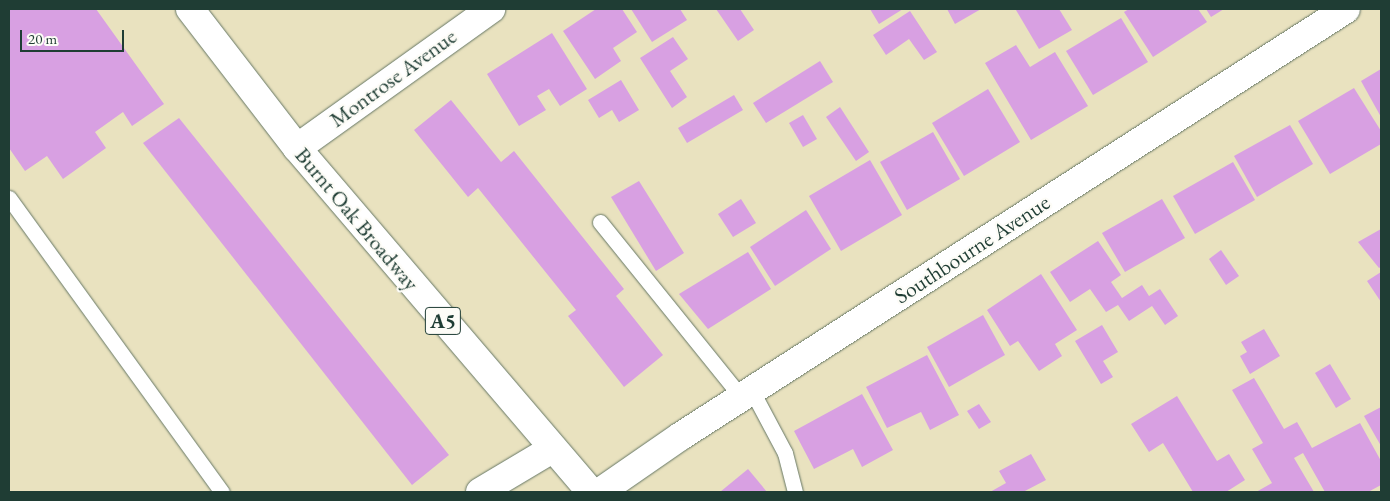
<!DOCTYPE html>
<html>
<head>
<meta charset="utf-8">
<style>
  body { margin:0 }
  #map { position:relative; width:1390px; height:501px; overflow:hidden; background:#e9e2bf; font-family:"EB Garamond",serif }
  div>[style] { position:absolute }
  .building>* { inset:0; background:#d8a0e2 }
  .roads { filter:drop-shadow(0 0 1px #667765) drop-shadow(0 0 1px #667765) }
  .lane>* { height:15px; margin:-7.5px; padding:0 7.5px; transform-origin:7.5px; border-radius:7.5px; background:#fff }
  .street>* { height:28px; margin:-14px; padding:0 14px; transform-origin:14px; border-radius:14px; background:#fff }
  .secondary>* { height:28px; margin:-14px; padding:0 14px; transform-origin:14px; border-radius:14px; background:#fff }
  .primary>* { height:28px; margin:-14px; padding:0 14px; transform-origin:14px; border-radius:14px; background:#fff }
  span { translate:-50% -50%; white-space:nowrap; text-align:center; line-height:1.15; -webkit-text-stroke:4.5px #fdfcf7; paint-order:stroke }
  .shield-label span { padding:1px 4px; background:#fdfcf7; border:1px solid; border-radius:4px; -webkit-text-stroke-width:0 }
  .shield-label { font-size:21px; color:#1f3d34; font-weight:700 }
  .street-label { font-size:22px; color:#1f3d34 }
  .frame { position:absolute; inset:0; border:10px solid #1f3d34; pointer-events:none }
  .scale { position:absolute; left:20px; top:30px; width:104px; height:22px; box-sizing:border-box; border:2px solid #1f3d34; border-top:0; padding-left:6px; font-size:15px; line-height:18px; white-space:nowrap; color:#1f3d34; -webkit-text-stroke:4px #fdfcf7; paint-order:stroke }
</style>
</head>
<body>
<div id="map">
  <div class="building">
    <i style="clip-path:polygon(9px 9px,96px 9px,164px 104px,132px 126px,123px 112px,95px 132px,106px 148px,63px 179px,47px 156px,25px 171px,9px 148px)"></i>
    <i style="clip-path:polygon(596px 9px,622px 9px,637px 32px,613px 48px,621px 61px,595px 79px,563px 31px)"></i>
    <i style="clip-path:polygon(631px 9px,680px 9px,687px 20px,652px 42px)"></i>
    <i style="clip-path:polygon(716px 9px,740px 9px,754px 30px,738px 41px)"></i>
    <i style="clip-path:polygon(870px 9px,903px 9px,879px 24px)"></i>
    <i style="clip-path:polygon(947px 9px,981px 9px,955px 24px)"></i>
    <i style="clip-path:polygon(1018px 9px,1059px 9px,1072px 30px,1039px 49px,1016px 10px)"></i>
    <i style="clip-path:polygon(1129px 9px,1198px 9px,1207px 22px,1153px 57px,1124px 12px)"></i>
    <i style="clip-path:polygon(1206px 9px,1224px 9px,1211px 17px)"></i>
    <i style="clip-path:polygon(910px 11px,937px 52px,924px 60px,909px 39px,886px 55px,873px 35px)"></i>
    <i style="clip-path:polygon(1121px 18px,1148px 62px,1093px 95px,1066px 51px)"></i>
    <i style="clip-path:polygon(552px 33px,587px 89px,560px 106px,549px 89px,537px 96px,546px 110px,519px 126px,487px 74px)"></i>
    <i style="clip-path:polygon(673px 37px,688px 59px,670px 71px,687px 97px,672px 108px,640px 58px)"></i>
    <i style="clip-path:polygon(1016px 45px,1030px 67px,1055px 52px,1088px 106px,1031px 140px,985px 63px)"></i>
    <i style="clip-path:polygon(820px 61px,833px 82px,766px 123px,753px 103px)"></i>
    <i style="clip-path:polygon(1381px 69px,1381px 117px,1361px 81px)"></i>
    <i style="clip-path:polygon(621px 80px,639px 110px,619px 122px,612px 110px,599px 118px,588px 100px)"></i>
    <i style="clip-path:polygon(1354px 88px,1381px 131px,1381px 144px,1330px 174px,1298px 121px)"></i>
    <i style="clip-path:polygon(988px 89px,1020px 142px,964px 176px,932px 123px)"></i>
    <i style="clip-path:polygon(734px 95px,743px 110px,687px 143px,678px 128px)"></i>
    <i style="clip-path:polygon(451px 100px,501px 162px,514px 151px,624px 289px,616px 296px,663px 355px,624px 387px,568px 316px,576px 310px,478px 188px,468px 197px,414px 130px)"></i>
    <i style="clip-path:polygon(840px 107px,869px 152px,856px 161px,826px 117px)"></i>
    <i style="clip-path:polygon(803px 115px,817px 139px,803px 147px,789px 123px)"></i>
    <i style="clip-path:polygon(179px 118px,449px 455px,412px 485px,143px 143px)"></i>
    <i style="clip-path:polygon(1290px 125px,1313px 164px,1257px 197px,1234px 156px)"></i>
    <i style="clip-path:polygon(933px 132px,960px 179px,907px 210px,880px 162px)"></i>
    <i style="clip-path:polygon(870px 160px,902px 215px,841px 251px,809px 196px)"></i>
    <i style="clip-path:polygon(1233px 162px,1255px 200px,1195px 234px,1173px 196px)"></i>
    <i style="clip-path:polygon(639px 181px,684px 253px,656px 271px,611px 197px)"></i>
    <i style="clip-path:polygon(741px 199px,756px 223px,733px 237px,718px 214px)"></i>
    <i style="clip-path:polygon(1162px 199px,1185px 238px,1125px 272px,1102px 233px)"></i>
    <i style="clip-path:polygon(806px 210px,831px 249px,775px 286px,750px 247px)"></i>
    <i style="clip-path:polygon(1381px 229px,1381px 267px,1379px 268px,1358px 242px)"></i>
    <i style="clip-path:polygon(1098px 241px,1121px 275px,1111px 282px,1122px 298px,1142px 285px,1149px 296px,1160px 289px,1178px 316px,1165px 325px,1152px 306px,1129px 321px,1118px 305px,1106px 312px,1090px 289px,1070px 302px,1050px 272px)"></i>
    <i style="clip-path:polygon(1221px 250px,1239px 276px,1226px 285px,1209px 259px)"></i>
    <i style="clip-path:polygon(748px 252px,771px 289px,708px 329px,679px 294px)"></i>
    <i style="clip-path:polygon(1381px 272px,1381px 302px,1367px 281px)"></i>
    <i style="clip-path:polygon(1041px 274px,1077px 330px,1055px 344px,1062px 356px,1039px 371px,1018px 341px,1010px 346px,987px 310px)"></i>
    <i style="clip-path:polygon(983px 315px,1005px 355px,949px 387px,927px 347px)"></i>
    <i style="clip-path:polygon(1102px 325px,1118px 352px,1103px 361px,1113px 377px,1101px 384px,1075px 341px)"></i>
    <i style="clip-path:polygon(1264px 329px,1280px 356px,1250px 374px,1240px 356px,1247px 352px,1241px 342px)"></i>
    <i style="clip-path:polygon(927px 355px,959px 415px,930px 430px,921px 412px,887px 428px,866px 387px)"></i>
    <i style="clip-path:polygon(1330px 364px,1351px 399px,1336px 408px,1315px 373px)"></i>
    <i style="clip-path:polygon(1254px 378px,1284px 429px,1297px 422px,1312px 448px,1360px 423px,1381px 461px,1381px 485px,1368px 492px,1325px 492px,1303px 453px,1294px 458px,1314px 492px,1256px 492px,1272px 483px,1252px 449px,1263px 443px,1232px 390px)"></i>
    <i style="clip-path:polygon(862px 394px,893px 450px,862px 467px,853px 449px,814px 469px,794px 431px)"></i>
    <i style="clip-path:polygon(1177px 396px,1217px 461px,1229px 454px,1245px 480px,1226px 492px,1193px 492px,1163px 443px,1149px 452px,1131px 424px)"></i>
    <i style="clip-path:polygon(979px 404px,991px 422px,979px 429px,967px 411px)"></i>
    <i style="clip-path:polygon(1381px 407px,1381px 446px,1364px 416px)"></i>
    <i style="clip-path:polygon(1031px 454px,1046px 480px,1023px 492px,990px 492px,1006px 483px,999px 471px)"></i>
    <i style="clip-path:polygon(748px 469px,767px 492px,720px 492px)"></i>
  </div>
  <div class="roads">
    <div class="lane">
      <i style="left:9px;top:198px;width:363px;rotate:54.1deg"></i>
      <i style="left:600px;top:222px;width:225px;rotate:51.1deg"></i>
      <i style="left:752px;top:391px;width:70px;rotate:62deg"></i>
      <i style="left:785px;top:453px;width:40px;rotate:75.6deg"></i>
    </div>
    <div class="street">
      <i style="left:600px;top:492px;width:98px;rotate:-34.7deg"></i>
      <i style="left:681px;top:436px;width:790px;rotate:-32.7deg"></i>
    </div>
    <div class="secondary">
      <i style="left:297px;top:148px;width:239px;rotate:-35.6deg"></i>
      <i style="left:480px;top:492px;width:84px;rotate:-30.8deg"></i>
    </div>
    <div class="primary">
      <i style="left:190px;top:9px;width:175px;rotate:52.4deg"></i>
      <i style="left:297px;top:148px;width:453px;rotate:49.5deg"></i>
    </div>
  </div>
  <div class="shield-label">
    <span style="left:443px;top:321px">A5</span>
  </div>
  <div class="street-label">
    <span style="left:393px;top:78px;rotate:-36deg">Montrose Avenue</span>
    <span style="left:357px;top:219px;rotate:50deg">Burnt Oak Broadway</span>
    <span style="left:972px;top:249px;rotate:-33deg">Southbourne Avenue</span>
  </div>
  <div class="frame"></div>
  <div class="scale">20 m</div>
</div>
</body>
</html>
